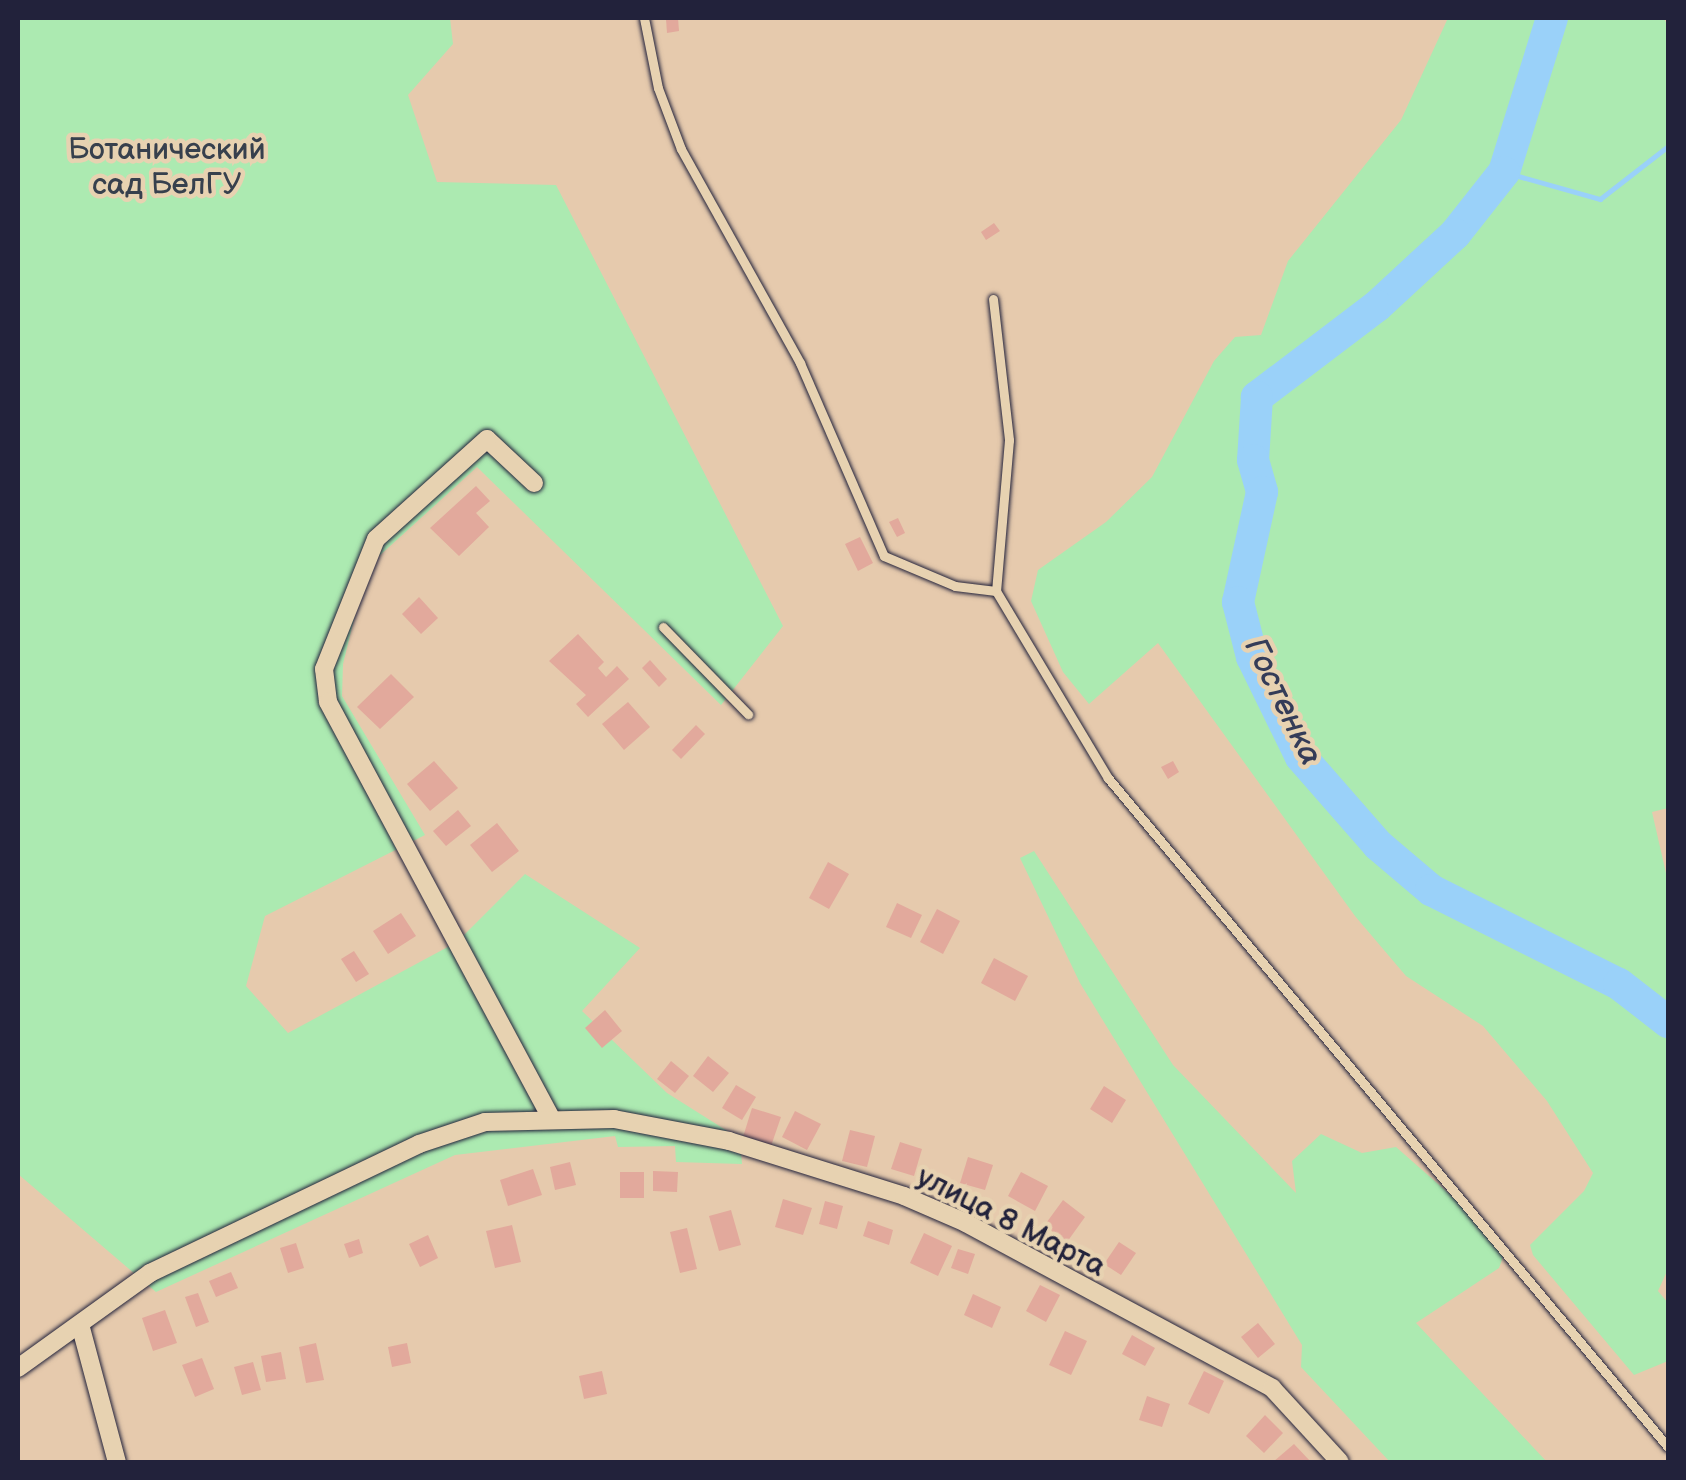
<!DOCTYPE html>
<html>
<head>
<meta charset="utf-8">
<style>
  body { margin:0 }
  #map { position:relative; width:1686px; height:1480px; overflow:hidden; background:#e6caad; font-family:"Balsamiq Sans",sans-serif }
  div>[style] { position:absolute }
  .green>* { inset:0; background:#aceab1 }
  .stream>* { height:5px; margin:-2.5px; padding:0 2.5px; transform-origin:2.5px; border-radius:2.5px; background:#9ad1f9 }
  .river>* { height:32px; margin:-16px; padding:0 16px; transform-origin:16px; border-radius:16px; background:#9ad1f9 }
  .building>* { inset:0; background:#e2a99c }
  .roads { filter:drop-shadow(0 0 2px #22223b) drop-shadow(0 0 2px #22223b) }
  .lane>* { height:9px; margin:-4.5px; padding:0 4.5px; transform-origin:4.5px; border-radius:4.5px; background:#e7d2b1 }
  .street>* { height:18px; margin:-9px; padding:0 9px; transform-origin:9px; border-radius:9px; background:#e7d2b1 }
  span { translate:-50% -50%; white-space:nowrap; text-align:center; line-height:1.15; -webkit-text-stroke:9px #e7d2b1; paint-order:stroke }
  .park-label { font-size:30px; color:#37404d }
  .street-label { font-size:30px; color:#22223b }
  .water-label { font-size:32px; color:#343c58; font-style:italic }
  .frame { position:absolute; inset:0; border:20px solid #22223b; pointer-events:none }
</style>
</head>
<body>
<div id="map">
  <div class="green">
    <i style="clip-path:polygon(18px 18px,450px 18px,453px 44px,408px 95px,437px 182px,556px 185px,783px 626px,721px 705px,477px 467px,367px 567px,343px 664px,342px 696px,425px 835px,265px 916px,246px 986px,288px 1033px,457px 942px,525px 874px,640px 948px,582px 1011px,667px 1093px,740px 1139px,742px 1164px,676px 1162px,675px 1146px,618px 1147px,615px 1136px,455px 1155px,156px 1292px,18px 1174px)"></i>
    <i style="clip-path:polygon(1448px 18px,1664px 18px,1668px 27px,1668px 808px,1652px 812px,1668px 882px,1668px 1269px,1658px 1291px,1668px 1303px,1668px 1361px,1634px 1375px,1533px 1255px,1530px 1245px,1584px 1191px,1593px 1173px,1547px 1101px,1483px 1026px,1406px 976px,1355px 916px,1158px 643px,1089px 704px,1063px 672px,1031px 601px,1038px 570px,1106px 522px,1152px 477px,1214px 361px,1235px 337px,1261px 335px,1288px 261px,1401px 120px)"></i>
    <i style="clip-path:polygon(1034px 851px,1173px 1065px,1296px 1193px,1292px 1161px,1321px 1134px,1362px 1153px,1396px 1147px,1479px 1220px,1503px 1257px,1499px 1268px,1416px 1323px,1547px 1462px,1390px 1462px,1301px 1367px,1302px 1345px,1080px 983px,1020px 858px)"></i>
  </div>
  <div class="stream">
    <i style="left:1504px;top:172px;width:100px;rotate:15.7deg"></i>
    <i style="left:1600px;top:199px;width:86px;rotate:-37.9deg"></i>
  </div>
  <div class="river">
    <i style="left:1552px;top:18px;width:161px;rotate:107.3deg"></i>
    <i style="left:1504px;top:172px;width:79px;rotate:128.3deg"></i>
    <i style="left:1455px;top:234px;width:106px;rotate:137.3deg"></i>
    <i style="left:1377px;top:306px;width:151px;rotate:142.8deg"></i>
    <i style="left:1257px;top:397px;width:63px;rotate:93.6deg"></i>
    <i style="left:1253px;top:460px;width:33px;rotate:74deg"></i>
    <i style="left:1262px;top:492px;width:113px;rotate:102.3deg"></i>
    <i style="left:1238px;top:602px;width:57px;rotate:75.7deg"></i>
    <i style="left:1252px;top:657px;width:111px;rotate:63.9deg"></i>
    <i style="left:1301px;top:757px;width:117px;rotate:48.8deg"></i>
    <i style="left:1378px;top:845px;width:70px;rotate:40.3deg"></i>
    <i style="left:1431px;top:890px;width:210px;rotate:26.6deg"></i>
    <i style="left:1619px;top:984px;width:62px;rotate:37.8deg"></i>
  </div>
  <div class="building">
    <i style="clip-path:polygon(678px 18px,679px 31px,667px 33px,666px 19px)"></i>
    <i style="clip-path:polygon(994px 223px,1000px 231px,986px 240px,981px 232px)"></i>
    <i style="clip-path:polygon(476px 486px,490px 501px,476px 513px,489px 527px,459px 556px,430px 528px)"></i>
    <i style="clip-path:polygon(898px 518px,905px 533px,897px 537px,889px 522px)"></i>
    <i style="clip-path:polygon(860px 537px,873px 563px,858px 571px,845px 544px)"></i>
    <i style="clip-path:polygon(419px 597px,438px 618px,421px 634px,402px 614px)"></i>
    <i style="clip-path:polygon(578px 634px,604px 662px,598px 668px,606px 677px,617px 666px,629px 679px,588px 717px,576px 704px,586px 695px,549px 661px)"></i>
    <i style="clip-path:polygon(650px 660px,667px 679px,659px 687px,642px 668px)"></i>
    <i style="clip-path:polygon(391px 674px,414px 697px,380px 729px,357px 707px)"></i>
    <i style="clip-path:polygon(628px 702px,650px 727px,624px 750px,602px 724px)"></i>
    <i style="clip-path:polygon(696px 725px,705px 734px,681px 759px,672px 750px)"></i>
    <i style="clip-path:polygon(434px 761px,458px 788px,430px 811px,407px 784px)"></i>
    <i style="clip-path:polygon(1173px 761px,1179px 772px,1168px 779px,1161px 767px)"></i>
    <i style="clip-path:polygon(458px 810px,471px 826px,446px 846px,433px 831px)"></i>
    <i style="clip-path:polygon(497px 823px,519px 851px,492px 872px,470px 845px)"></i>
    <i style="clip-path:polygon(828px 862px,849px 874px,829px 909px,809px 898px)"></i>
    <i style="clip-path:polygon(897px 903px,922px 915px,911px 938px,886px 927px)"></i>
    <i style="clip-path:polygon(937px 909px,960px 921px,943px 954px,920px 942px)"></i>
    <i style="clip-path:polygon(401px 913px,416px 936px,388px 954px,373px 931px)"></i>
    <i style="clip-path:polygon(354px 951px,369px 974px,356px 982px,341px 959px)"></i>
    <i style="clip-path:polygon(994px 958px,1028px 976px,1015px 1001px,981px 983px)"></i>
    <i style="clip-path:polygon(605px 1010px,622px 1031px,602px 1048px,585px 1028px)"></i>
    <i style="clip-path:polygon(708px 1056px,729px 1073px,713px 1092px,693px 1076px)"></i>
    <i style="clip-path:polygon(671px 1061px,689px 1076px,675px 1093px,657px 1079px)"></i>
    <i style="clip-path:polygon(736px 1085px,756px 1097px,742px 1120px,722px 1108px)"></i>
    <i style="clip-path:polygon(1104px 1086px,1126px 1100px,1112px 1123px,1090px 1109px)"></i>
    <i style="clip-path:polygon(752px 1108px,781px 1117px,771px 1146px,743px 1137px)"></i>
    <i style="clip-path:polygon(795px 1111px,821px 1124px,807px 1150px,782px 1137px)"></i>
    <i style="clip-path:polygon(850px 1130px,875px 1136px,867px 1167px,842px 1161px)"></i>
    <i style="clip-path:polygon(900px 1142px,922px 1149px,914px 1176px,891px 1169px)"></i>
    <i style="clip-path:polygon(968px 1157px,993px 1165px,985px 1190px,960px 1183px)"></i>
    <i style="clip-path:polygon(570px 1162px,576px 1185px,555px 1190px,550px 1167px)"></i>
    <i style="clip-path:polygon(533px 1169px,542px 1195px,508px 1206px,500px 1180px)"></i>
    <i style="clip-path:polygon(653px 1171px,678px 1172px,677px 1192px,653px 1191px)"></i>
    <i style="clip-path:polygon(620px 1172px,644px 1172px,644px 1198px,620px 1198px)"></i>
    <i style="clip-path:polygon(1021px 1172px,1048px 1186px,1035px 1211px,1008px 1196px)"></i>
    <i style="clip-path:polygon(783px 1199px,812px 1208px,803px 1235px,775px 1227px)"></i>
    <i style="clip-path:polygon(1063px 1200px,1085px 1217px,1067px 1242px,1044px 1226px)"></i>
    <i style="clip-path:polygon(825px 1201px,843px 1206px,837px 1229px,819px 1224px)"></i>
    <i style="clip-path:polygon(731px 1210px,741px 1245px,719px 1251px,709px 1216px)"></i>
    <i style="clip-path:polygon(868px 1221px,893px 1230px,889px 1245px,863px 1236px)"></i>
    <i style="clip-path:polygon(512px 1225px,521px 1262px,495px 1268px,486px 1231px)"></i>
    <i style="clip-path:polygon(687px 1228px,697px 1269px,680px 1273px,670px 1232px)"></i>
    <i style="clip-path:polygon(924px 1233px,952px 1246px,938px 1276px,910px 1263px)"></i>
    <i style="clip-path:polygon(428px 1235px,438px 1258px,420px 1267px,409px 1244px)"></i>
    <i style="clip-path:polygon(359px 1239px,363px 1253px,349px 1258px,344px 1244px)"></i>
    <i style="clip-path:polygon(1119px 1242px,1136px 1253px,1121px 1275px,1104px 1264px)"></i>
    <i style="clip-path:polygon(296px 1243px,304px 1268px,288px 1273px,280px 1248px)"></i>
    <i style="clip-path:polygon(958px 1249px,975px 1254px,968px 1274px,951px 1268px)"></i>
    <i style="clip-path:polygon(231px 1272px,238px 1288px,216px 1297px,209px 1281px)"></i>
    <i style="clip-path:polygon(1040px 1285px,1060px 1295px,1046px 1322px,1026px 1311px)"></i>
    <i style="clip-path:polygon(198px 1293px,209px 1322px,196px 1327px,185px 1297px)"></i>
    <i style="clip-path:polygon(973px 1294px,1001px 1307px,992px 1328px,964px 1315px)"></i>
    <i style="clip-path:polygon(165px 1310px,177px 1343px,153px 1351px,142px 1318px)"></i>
    <i style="clip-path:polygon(1258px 1323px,1275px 1344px,1258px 1358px,1241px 1337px)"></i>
    <i style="clip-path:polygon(1065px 1331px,1087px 1341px,1071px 1375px,1049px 1365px)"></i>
    <i style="clip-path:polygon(1132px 1335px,1155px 1348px,1145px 1366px,1122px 1354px)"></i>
    <i style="clip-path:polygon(316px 1343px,324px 1380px,306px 1383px,299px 1347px)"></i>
    <i style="clip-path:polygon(407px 1343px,411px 1363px,392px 1367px,388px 1347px)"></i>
    <i style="clip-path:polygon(281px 1352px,286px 1379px,266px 1382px,261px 1356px)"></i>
    <i style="clip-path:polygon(202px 1358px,214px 1389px,195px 1397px,182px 1365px)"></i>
    <i style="clip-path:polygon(253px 1362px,261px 1390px,242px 1395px,234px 1367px)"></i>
    <i style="clip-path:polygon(602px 1371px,607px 1394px,584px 1399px,579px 1376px)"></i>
    <i style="clip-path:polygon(1204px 1371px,1224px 1381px,1209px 1414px,1188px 1404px)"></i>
    <i style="clip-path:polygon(1147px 1396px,1170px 1404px,1162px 1427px,1139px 1420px)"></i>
    <i style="clip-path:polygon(1265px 1415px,1283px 1433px,1264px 1453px,1246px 1436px)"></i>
    <i style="clip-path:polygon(1294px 1444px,1311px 1462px,1273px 1462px)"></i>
  </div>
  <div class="roads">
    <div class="lane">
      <i style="left:644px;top:18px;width:71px;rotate:78.7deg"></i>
      <i style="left:658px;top:88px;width:65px;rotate:69.3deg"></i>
      <i style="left:681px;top:149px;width:245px;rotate:60.9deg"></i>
      <i style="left:800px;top:363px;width:210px;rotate:66.5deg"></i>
      <i style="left:884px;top:556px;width:77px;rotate:22.9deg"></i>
      <i style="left:955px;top:586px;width:41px;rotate:7deg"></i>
      <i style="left:996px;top:591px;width:218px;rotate:59.1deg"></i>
      <i style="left:1108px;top:778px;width:872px;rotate:50.07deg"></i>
      <i style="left:993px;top:299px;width:142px;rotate:83.5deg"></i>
      <i style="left:1009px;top:440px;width:152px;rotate:94.9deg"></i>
      <i style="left:663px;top:627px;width:122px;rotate:45.7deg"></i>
    </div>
    <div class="street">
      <i style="left:534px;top:483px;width:64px;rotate:-136.9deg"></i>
      <i style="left:487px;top:439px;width:149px;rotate:138deg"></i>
      <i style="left:376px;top:539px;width:140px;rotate:111.8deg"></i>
      <i style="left:324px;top:669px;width:33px;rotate:83deg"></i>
      <i style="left:328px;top:702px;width:473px;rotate:61.8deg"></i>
      <i style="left:81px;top:1328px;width:139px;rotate:75deg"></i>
      <i style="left:18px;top:1368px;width:163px;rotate:-35.7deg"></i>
      <i style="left:150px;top:1273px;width:298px;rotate:-25.6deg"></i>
      <i style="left:419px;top:1144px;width:70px;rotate:-18.4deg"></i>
      <i style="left:485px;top:1122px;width:129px;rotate:-1.3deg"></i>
      <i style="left:614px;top:1119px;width:117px;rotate:10.8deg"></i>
      <i style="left:729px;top:1141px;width:183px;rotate:17.4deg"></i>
      <i style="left:904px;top:1196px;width:68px;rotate:23.5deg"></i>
      <i style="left:966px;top:1223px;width:348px;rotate:28.3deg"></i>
      <i style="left:1272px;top:1388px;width:100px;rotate:47.4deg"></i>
    </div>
  </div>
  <div class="park-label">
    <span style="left:167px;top:167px">Ботанический<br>сад БелГУ</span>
  </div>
  <div class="street-label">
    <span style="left:1011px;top:1222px;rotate:27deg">улица 8 Марта</span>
  </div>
  <div class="water-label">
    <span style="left:1282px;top:702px;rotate:64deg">Гостенка</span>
  </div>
  <div class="frame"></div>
</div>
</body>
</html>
